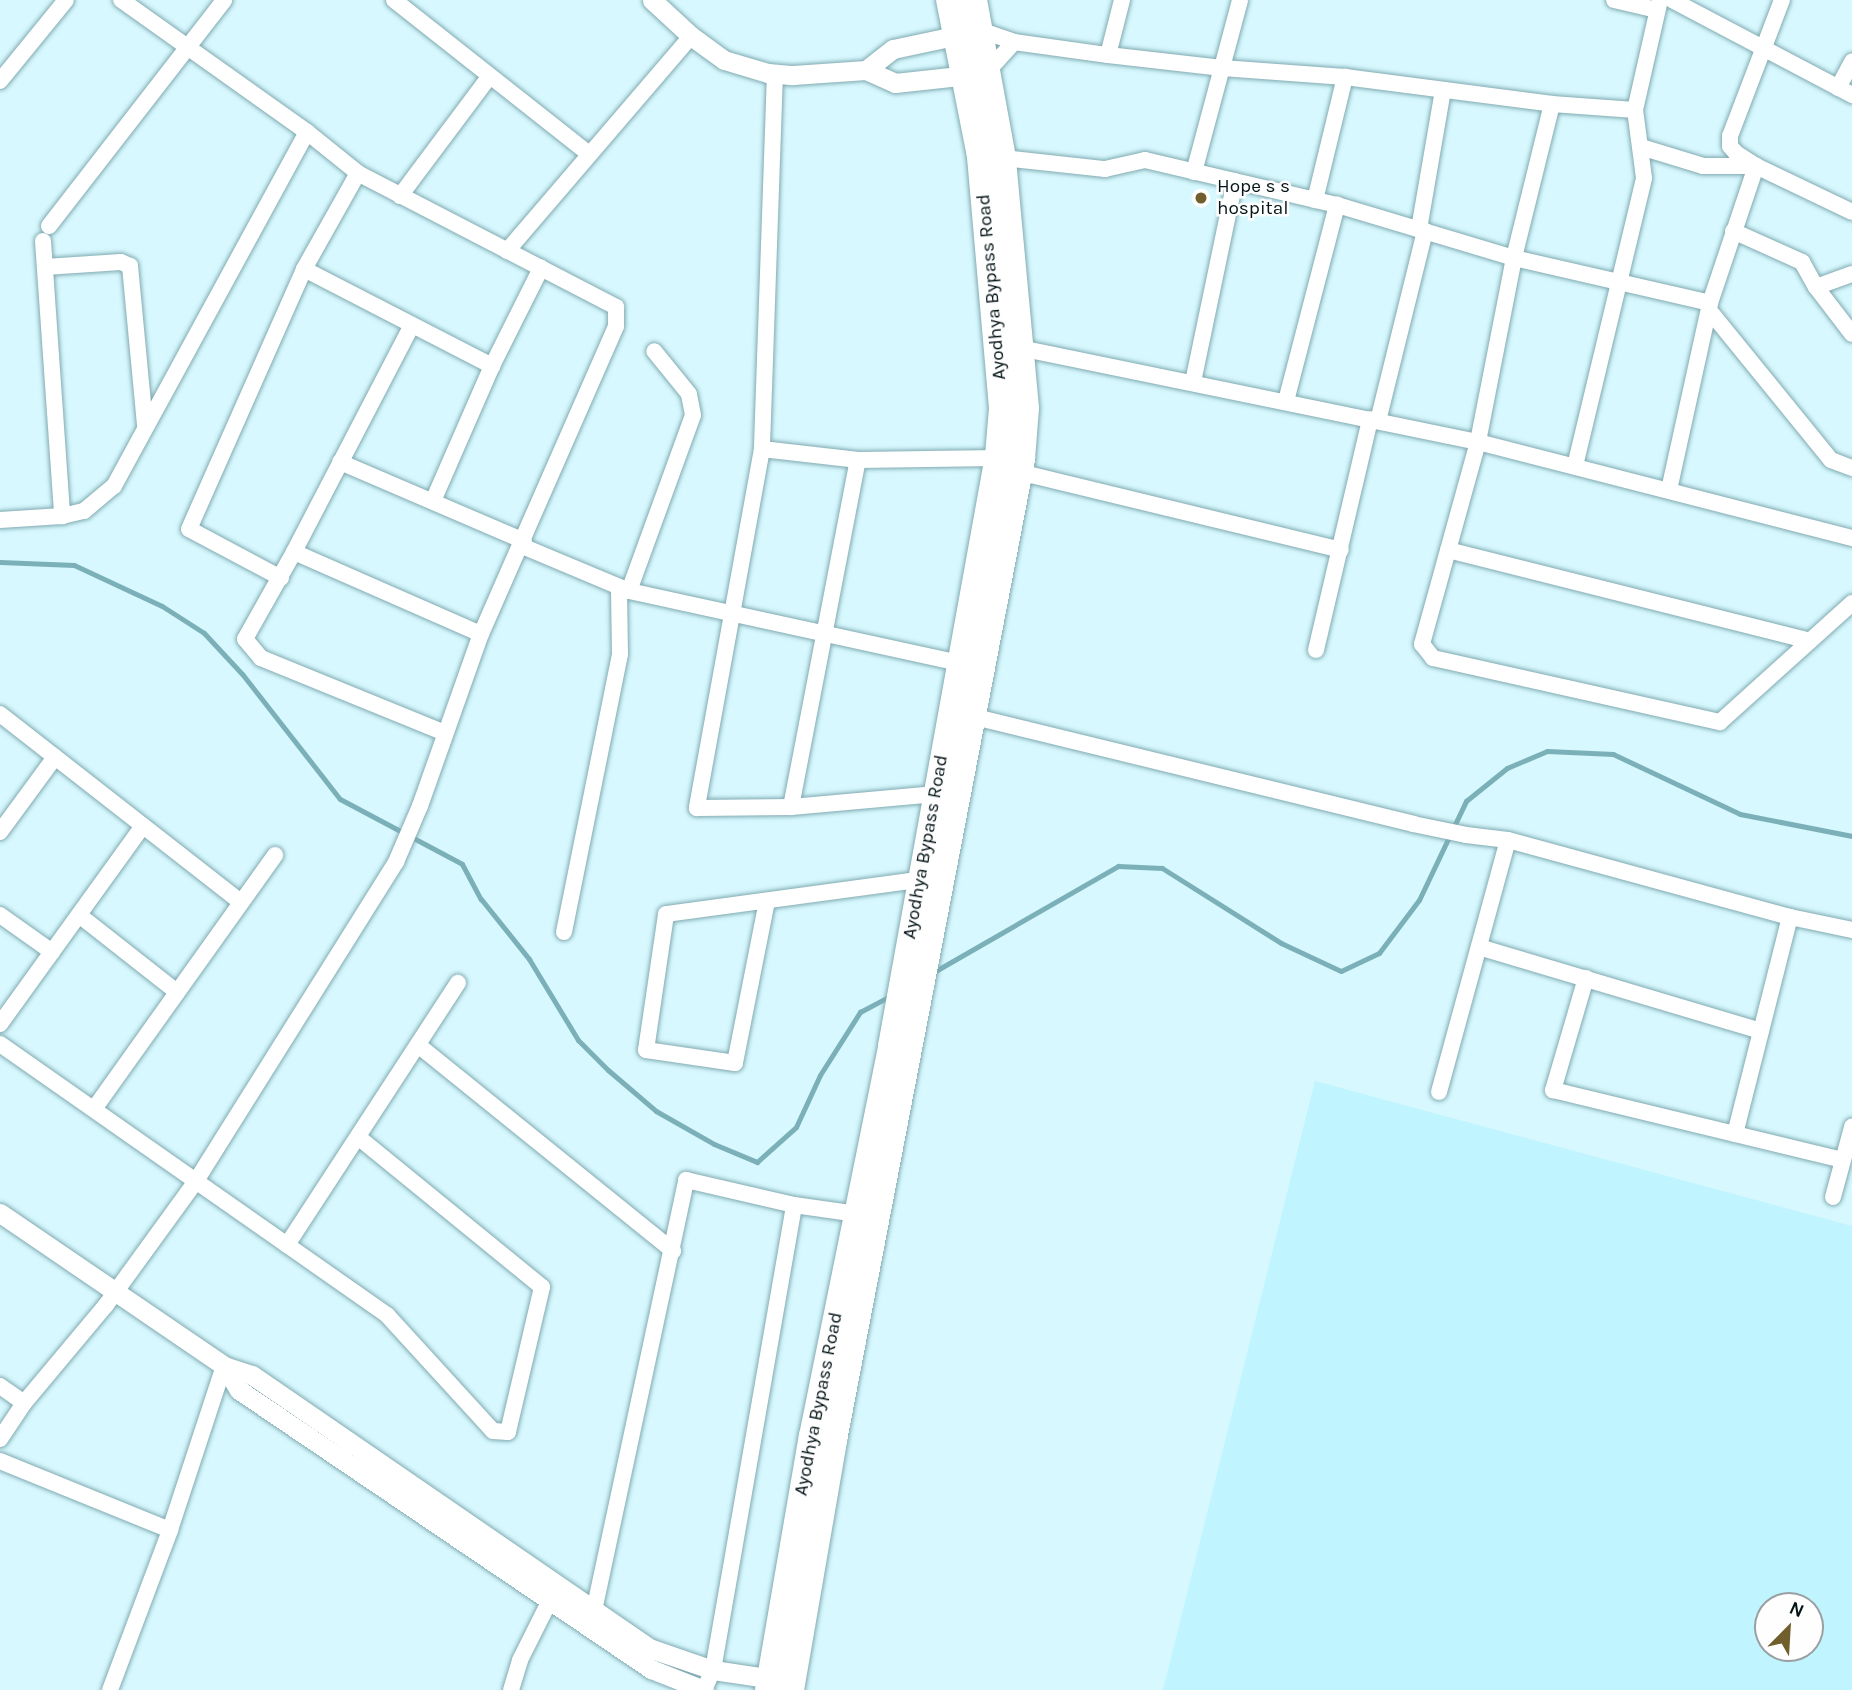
<!DOCTYPE html>
<html>
<head>
<meta charset="utf-8">
<style>
  body { margin:0 }
  #map { position:relative; width:1852px; height:1690px; overflow:hidden; background:#d6f8fe; font-family:Karla,sans-serif }
  div>[style] { position:absolute }
  .built>* { inset:0; background:#c0f4fe }
  .stream>* { height:5px; margin:-2.5px; padding:0 2.5px; transform-origin:2.5px; border-radius:2.5px; background:#7cb0b9 }
  .roads { filter:drop-shadow(0 0 2px #81aab1) drop-shadow(0 0 2px #81aab1) }
  .minor>* { height:16px; margin:-8px; padding:0 8px; transform-origin:8px; border-radius:8px; background:#fff }
  .tertiary>* { height:19px; margin:-9.5px; padding:0 9.5px; transform-origin:9.5px; border-radius:9.5px; background:#fff }
  .primary>* { height:26px; margin:-13px; padding:0 13px; transform-origin:13px; border-radius:13px; background:#fff }
  .dots>* { width:19px; height:19px; translate:-50% -50%; box-sizing:border-box; border:4px solid #fefefe; border-radius:50% }
  span { translate:-50% -50%; white-space:nowrap; text-align:center; line-height:1.15; -webkit-text-stroke:5px #fefefe; paint-order:stroke }
  .poi-label { font-size:19px; color:#051417 }
  .left { translate:0 -50%; text-align:left }
  .street-label { font-size:19px; color:#051417 }
  .north { position:absolute; left:1754px; top:1592px; width:70px; height:70px; box-sizing:border-box; background:#fefefe; border:2px solid #9aa0a2; border-radius:50%; rotate:24deg; font-size:19px; font-weight:700; line-height:28px; text-align:center; color:#051417 }
  .north::after { content:''; display:block; margin:auto; width:24px; height:32px; background:#705e2c; clip-path:polygon(50% 0,100% 100%,50% 72%,0 100%) }
</style>
</head>
<body>
<div id="map">
  <div class="built">
    <i style="clip-path:polygon(evenodd,1315px 1081px,1852px 1226px,1852px 1690px,1163px 1690px,1315px 1081px,1768px 1606px,1810px 1606px,1810px 1648px,1768px 1648px,1768px 1606px)"></i>
  </div>
  <div class="stream">
    <i style="left:0;top:562px;width:74px;rotate:2.3deg"></i>
    <i style="left:74px;top:565px;width:97px;rotate:25deg"></i>
    <i style="left:162px;top:606px;width:50px;rotate:32.7deg"></i>
    <i style="left:204px;top:633px;width:57px;rotate:47.1deg"></i>
    <i style="left:243px;top:675px;width:157px;rotate:52deg"></i>
    <i style="left:340px;top:799px;width:138px;rotate:28deg"></i>
    <i style="left:462px;top:864px;width:40px;rotate:62deg"></i>
    <i style="left:481px;top:899px;width:77px;rotate:51.3deg"></i>
    <i style="left:529px;top:959px;width:95px;rotate:58.8deg"></i>
    <i style="left:578px;top:1040px;width:42px;rotate:45deg"></i>
    <i style="left:608px;top:1070px;width:63px;rotate:40.5deg"></i>
    <i style="left:656px;top:1111px;width:67px;rotate:29.6deg"></i>
    <i style="left:714px;top:1144px;width:47px;rotate:22.7deg"></i>
    <i style="left:757px;top:1162px;width:52px;rotate:-41.9deg"></i>
    <i style="left:796px;top:1127px;width:57px;rotate:-65.2deg"></i>
    <i style="left:820px;top:1075px;width:75px;rotate:-57.6deg"></i>
    <i style="left:860px;top:1012px;width:36px;rotate:-28deg"></i>
    <i style="left:932px;top:973px;width:215px;rotate:-29.9deg"></i>
    <i style="left:1118px;top:866px;width:44px;rotate:2.6deg"></i>
    <i style="left:1162px;top:868px;width:141px;rotate:32.2deg"></i>
    <i style="left:1281px;top:943px;width:66px;rotate:25deg"></i>
    <i style="left:1341px;top:971px;width:42px;rotate:-25.3deg"></i>
    <i style="left:1379px;top:953px;width:66px;rotate:-53deg"></i>
    <i style="left:1419px;top:900px;width:110px;rotate:-64.6deg"></i>
    <i style="left:1466px;top:801px;width:53px;rotate:-38.8deg"></i>
    <i style="left:1507px;top:768px;width:43px;rotate:-23deg"></i>
    <i style="left:1547px;top:751px;width:66px;rotate:2.6deg"></i>
    <i style="left:1613px;top:754px;width:140px;rotate:25.3deg"></i>
    <i style="left:1740px;top:814px;width:114px;rotate:11.1deg"></i>
  </div>
  <div class="roads">
    <div class="minor">
      <i style="left:394px;top:0;width:247px;rotate:38.3deg"></i>
      <i style="left:1614px;top:0;width:44px;rotate:13.1deg"></i>
      <i style="left:1672px;top:0;width:204px;rotate:27.8deg"></i>
      <i style="left:980px;top:30px;width:36px;rotate:19deg"></i>
      <i style="left:1014px;top:42px;width:95px;rotate:7.9deg"></i>
      <i style="left:1108px;top:55px;width:115px;rotate:6.5deg"></i>
      <i style="left:1222px;top:68px;width:123px;rotate:4.2deg"></i>
      <i style="left:1345px;top:77px;width:209px;rotate:7.4deg"></i>
      <i style="left:1552px;top:104px;width:83px;rotate:4.1deg"></i>
      <i style="left:1635px;top:110px;width:113px;rotate:-77.2deg"></i>
      <i style="left:1108px;top:55px;width:57px;rotate:-75.7deg"></i>
      <i style="left:987px;top:72px;width:40px;rotate:-48deg"></i>
      <i style="left:775px;top:73px;width:376px;rotate:92deg"></i>
      <i style="left:762px;top:449px;width:365px;rotate:100.3deg"></i>
      <i style="left:697px;top:808px;width:94px;rotate:-0.6deg"></i>
      <i style="left:791px;top:807px;width:146px;rotate:-5.1deg"></i>
      <i style="left:0;top:81px;width:104px;rotate:-50.8deg"></i>
      <i style="left:1838px;top:88px;width:30px;rotate:-62deg"></i>
      <i style="left:1552px;top:104px;width:159px;rotate:103.9deg"></i>
      <i style="left:1514px;top:258px;width:187px;rotate:101.1deg"></i>
      <i style="left:1478px;top:442px;width:210px;rotate:105.5deg"></i>
      <i style="left:1422px;top:644px;width:18px;rotate:52deg"></i>
      <i style="left:1433px;top:658px;width:294px;rotate:12.6deg"></i>
      <i style="left:1720px;top:722px;width:178px;rotate:-42deg"></i>
      <i style="left:1641px;top:147px;width:65px;rotate:17deg"></i>
      <i style="left:1703px;top:166px;width:50px"></i>
      <i style="left:1003px;top:158px;width:103px;rotate:6.2deg"></i>
      <i style="left:1105px;top:169px;width:41px;rotate:-12.7deg"></i>
      <i style="left:1145px;top:160px;width:197px;rotate:13.2deg"></i>
      <i style="left:1337px;top:205px;width:185px;rotate:16.7deg"></i>
      <i style="left:1514px;top:258px;width:201px;rotate:12.9deg"></i>
      <i style="left:1756px;top:166px;width:24px;rotate:-147deg"></i>
      <i style="left:1736px;top:153px;width:9px;rotate:-131deg"></i>
      <i style="left:1730px;top:146px;width:10px;rotate:-90deg"></i>
      <i style="left:1730px;top:136px;width:146px;rotate:-69.1deg"></i>
      <i style="left:1194px;top:172px;width:178px;rotate:-75deg"></i>
      <i style="left:400px;top:196px;width:149px;rotate:-53.2deg"></i>
      <i style="left:1315px;top:200px;width:127px;rotate:-76.3deg"></i>
      <i style="left:49px;top:226px;width:286px;rotate:-52.2deg"></i>
      <i style="left:1419px;top:229px;width:141px;rotate:-80.2deg"></i>
      <i style="left:1733px;top:231px;width:76px;rotate:24.2deg"></i>
      <i style="left:1802px;top:262px;width:29px;rotate:61deg"></i>
      <i style="left:1816px;top:287px;width:59px;rotate:52.5deg"></i>
      <i style="left:43px;top:241px;width:276px;rotate:86deg"></i>
      <i style="left:507px;top:251px;width:283px;rotate:-49.4deg"></i>
      <i style="left:45px;top:267px;width:76px;rotate:-3.8deg"></i>
      <i style="left:121px;top:262px;width:10px;rotate:24deg"></i>
      <i style="left:130px;top:266px;width:160px;rotate:84.6deg"></i>
      <i style="left:304px;top:269px;width:212px;rotate:27.3deg"></i>
      <i style="left:1816px;top:287px;width:38px;rotate:-20deg"></i>
      <i style="left:1709px;top:310px;width:193px;rotate:50.9deg"></i>
      <i style="left:1831px;top:460px;width:22px;rotate:21deg"></i>
      <i style="left:412px;top:325px;width:256px;rotate:117.5deg"></i>
      <i style="left:294px;top:552px;width:100px;rotate:119.4deg"></i>
      <i style="left:245px;top:639px;width:25px;rotate:50deg"></i>
      <i style="left:261px;top:658px;width:199px;rotate:22.2deg"></i>
      <i style="left:1015px;top:347px;width:473px;rotate:11.6deg"></i>
      <i style="left:1478px;top:442px;width:386px;rotate:14.4deg"></i>
      <i style="left:1193px;top:382px;width:205px;rotate:-78.2deg"></i>
      <i style="left:1286px;top:401px;width:203px;rotate:-75.4deg"></i>
      <i style="left:1378px;top:421px;width:196px;rotate:-76.1deg"></i>
      <i style="left:762px;top:449px;width:97px;rotate:6.5deg"></i>
      <i style="left:858px;top:460px;width:140px;rotate:-0.8deg"></i>
      <i style="left:340px;top:462px;width:200px;rotate:23.2deg"></i>
      <i style="left:1575px;top:466px;width:296px;rotate:-76.5deg"></i>
      <i style="left:1644px;top:178px;width:69px;rotate:-97.5deg"></i>
      <i style="left:1019px;top:472px;width:331px;rotate:13.6deg"></i>
      <i style="left:1669px;top:490px;width:191px;rotate:-77.6deg"></i>
      <i style="left:1710px;top:303px;width:145px;rotate:-71.4deg"></i>
      <i style="left:1756px;top:166px;width:106px;rotate:25.6deg"></i>
      <i style="left:433px;top:501px;width:147px;rotate:-66.4deg"></i>
      <i style="left:492px;top:366px;width:110px;rotate:-63.4deg"></i>
      <i style="left:0;top:520px;width:62px;rotate:-3.7deg"></i>
      <i style="left:62px;top:516px;width:23px;rotate:-13deg"></i>
      <i style="left:84px;top:511px;width:39px;rotate:-40deg"></i>
      <i style="left:114px;top:486px;width:403px;rotate:-61.4deg"></i>
      <i style="left:522px;top:546px;width:116px;rotate:22.8deg"></i>
      <i style="left:629px;top:591px;width:347px;rotate:12.3deg"></i>
      <i style="left:1448px;top:550px;width:373px;rotate:14.1deg"></i>
      <i style="left:294px;top:552px;width:204px;rotate:23.7deg"></i>
      <i style="left:281px;top:578px;width:104px;rotate:-152deg"></i>
      <i style="left:189px;top:529px;width:284px;rotate:-66.1deg"></i>
      <i style="left:304px;top:269px;width:110px;rotate:-60.6deg"></i>
      <i style="left:629px;top:591px;width:187px;rotate:-70deg"></i>
      <i style="left:693px;top:415px;width:21px;rotate:-101deg"></i>
      <i style="left:689px;top:394px;width:55px;rotate:-129.1deg"></i>
      <i style="left:1316px;top:650px;width:237px;rotate:-76.8deg"></i>
      <i style="left:0;top:714px;width:306px;rotate:38deg"></i>
      <i style="left:967px;top:715px;width:459px;rotate:13.7deg"></i>
      <i style="left:1413px;top:824px;width:54px;rotate:11.7deg"></i>
      <i style="left:1466px;top:835px;width:42px;rotate:6.8deg"></i>
      <i style="left:1508px;top:840px;width:292px;rotate:15.3deg"></i>
      <i style="left:1790px;top:917px;width:63px;rotate:11.8deg"></i>
      <i style="left:791px;top:807px;width:353px;rotate:-79.1deg"></i>
      <i style="left:0;top:832px;width:93px;rotate:-53.7deg"></i>
      <i style="left:767px;top:901px;width:165px;rotate:101.2deg"></i>
      <i style="left:735px;top:1063px;width:90px;rotate:-171.7deg"></i>
      <i style="left:646px;top:1050px;width:137px;rotate:-81.6deg"></i>
      <i style="left:666px;top:914px;width:255px;rotate:-7.7deg"></i>
      <i style="left:0;top:915px;width:64px;rotate:35.4deg"></i>
      <i style="left:79px;top:915px;width:125px;rotate:38.2deg"></i>
      <i style="left:564px;top:932px;width:284px;rotate:-78.6deg"></i>
      <i style="left:620px;top:654px;width:67px;rotate:-90.9deg"></i>
      <i style="left:1479px;top:947px;width:294px;rotate:16.6deg"></i>
      <i style="left:1586px;top:978px;width:117px;rotate:106.4deg"></i>
      <i style="left:1553px;top:1090px;width:298px;rotate:13.6deg"></i>
      <i style="left:0;top:1024px;width:244px;rotate:-54.2deg"></i>
      <i style="left:0;top:1044px;width:472px;rotate:35deg"></i>
      <i style="left:387px;top:1315px;width:157px;rotate:47.6deg"></i>
      <i style="left:493px;top:1431px;width:15px;rotate:4deg"></i>
      <i style="left:508px;top:1432px;width:149px;rotate:-76.8deg"></i>
      <i style="left:542px;top:1287px;width:237px;rotate:-140.8deg"></i>
      <i style="left:418px;top:1045px;width:328px;rotate:38.9deg"></i>
      <i style="left:1439px;top:1092px;width:261px;rotate:-74.7deg"></i>
      <i style="left:94px;top:1109px;width:312px;rotate:-54.5deg"></i>
      <i style="left:1735px;top:1134px;width:224px;rotate:-75.8deg"></i>
      <i style="left:1833px;top:1197px;width:73px;rotate:-74.8deg"></i>
      <i style="left:287px;top:1245px;width:313px;rotate:-56.9deg"></i>
      <i style="left:0;top:1386px;width:29px;rotate:35deg"></i>
      <i style="left:0;top:1439px;width:43px;rotate:-56.3deg"></i>
      <i style="left:24px;top:1403px;width:128px;rotate:-50.1deg"></i>
      <i style="left:106px;top:1305px;width:153px;rotate:-54deg"></i>
      <i style="left:196px;top:1181px;width:377px;rotate:-57.9deg"></i>
      <i style="left:396px;top:862px;width:61px;rotate:-66.8deg"></i>
      <i style="left:420px;top:806px;width:182px;rotate:-70.5deg"></i>
      <i style="left:481px;top:634px;width:336px;rotate:-66.3deg"></i>
      <i style="left:616px;top:326px;width:19px;rotate:-90deg"></i>
      <i style="left:616px;top:307px;width:291px;rotate:-152.6deg"></i>
      <i style="left:358px;top:173px;width:65px;rotate:-141.2deg"></i>
      <i style="left:307px;top:132px;width:228px;rotate:-144.6deg"></i>
      <i style="left:0;top:1461px;width:183px;rotate:22.1deg"></i>
      <i style="left:592px;top:1620px;width:450px;rotate:-77.9deg"></i>
      <i style="left:686px;top:1180px;width:111px;rotate:13deg"></i>
      <i style="left:794px;top:1205px;width:64px;rotate:8.1deg"></i>
      <i style="left:110px;top:1690px;width:171px;rotate:-69.4deg"></i>
      <i style="left:170px;top:1530px;width:173px;rotate:-71.8deg"></i>
      <i style="left:511px;top:1690px;width:31px;rotate:-73deg"></i>
      <i style="left:520px;top:1660px;width:76px;rotate:-63.4deg"></i>
      <i style="left:704px;top:1690px;width:22px;rotate:-66deg"></i>
      <i style="left:713px;top:1670px;width:472px;rotate:-80.1deg"></i>
    </div>
    <div class="tertiary">
      <i style="left:652px;top:0;width:53px;rotate:42.7deg"></i>
      <i style="left:691px;top:36px;width:41px;rotate:36deg"></i>
      <i style="left:724px;top:60px;width:46px;rotate:16.5deg"></i>
      <i style="left:768px;top:73px;width:25px;rotate:5deg"></i>
      <i style="left:793px;top:75px;width:73px;rotate:-3.9deg"></i>
      <i style="left:866px;top:70px;width:32px;rotate:24deg"></i>
      <i style="left:895px;top:83px;width:83px;rotate:-6.2deg"></i>
      <i style="left:866px;top:70px;width:34px;rotate:-38deg"></i>
      <i style="left:893px;top:49px;width:77px;rotate:-12deg"></i>
      <i style="left:0;top:1213px;width:271px;rotate:34.3deg"></i>
      <i style="left:224px;top:1366px;width:29px;rotate:18deg"></i>
      <i style="left:252px;top:1375px;width:482px;rotate:34.5deg"></i>
      <i style="left:649px;top:1648px;width:68px;rotate:19deg"></i>
      <i style="left:713px;top:1670px;width:69px;rotate:8.4deg"></i>
      <i style="left:224px;top:1366px;width:28px;rotate:58deg"></i>
      <i style="left:239px;top:1390px;width:498px;rotate:34.1deg"></i>
      <i style="left:651px;top:1669px;width:57px;rotate:21.6deg"></i>
    </div>
    <div class="primary">
      <i style="left:768px;top:1690px;width:258px;rotate:-80.2deg"></i>
      <i style="left:812px;top:1436px;width:398px;rotate:-78.5deg"></i>
      <i style="left:891px;top:1046px;width:600px;rotate:-79.72deg"></i>
      <i style="left:998px;top:456px;width:48px;rotate:-85.2deg"></i>
      <i style="left:1002px;top:408px;width:253px;rotate:-95deg"></i>
      <i style="left:980px;top:156px;width:159px;rotate:-101.2deg"></i>
      <i style="left:791px;top:1690px;width:254px;rotate:-80.2deg"></i>
      <i style="left:834px;top:1440px;width:999px;rotate:-79.15deg"></i>
      <i style="left:1022px;top:459px;width:51px;rotate:-85.5deg"></i>
      <i style="left:1026px;top:408px;width:251px;rotate:-95.3deg"></i>
      <i style="left:1003px;top:158px;width:161px;rotate:-100.4deg"></i>
    </div>
  </div>
  <div class="dots">
    <i style="left:1201px;top:198px;background:#705e2c"></i>
  </div>
  <div class="poi-label">
    <span class="left" style="left:1217px;top:198px">Hope s s<br>hospital</span>
  </div>
  <div class="street-label">
    <span style="left:992px;top:287px;rotate:-95deg">Ayodhya Bypass Road</span>
    <span style="left:926px;top:847px;rotate:-80deg">Ayodhya Bypass Road</span>
    <span style="left:819px;top:1404px;rotate:-79deg">Ayodhya Bypass Road</span>
  </div>
  <div class="north">N</div>
</div>
</body>
</html>
